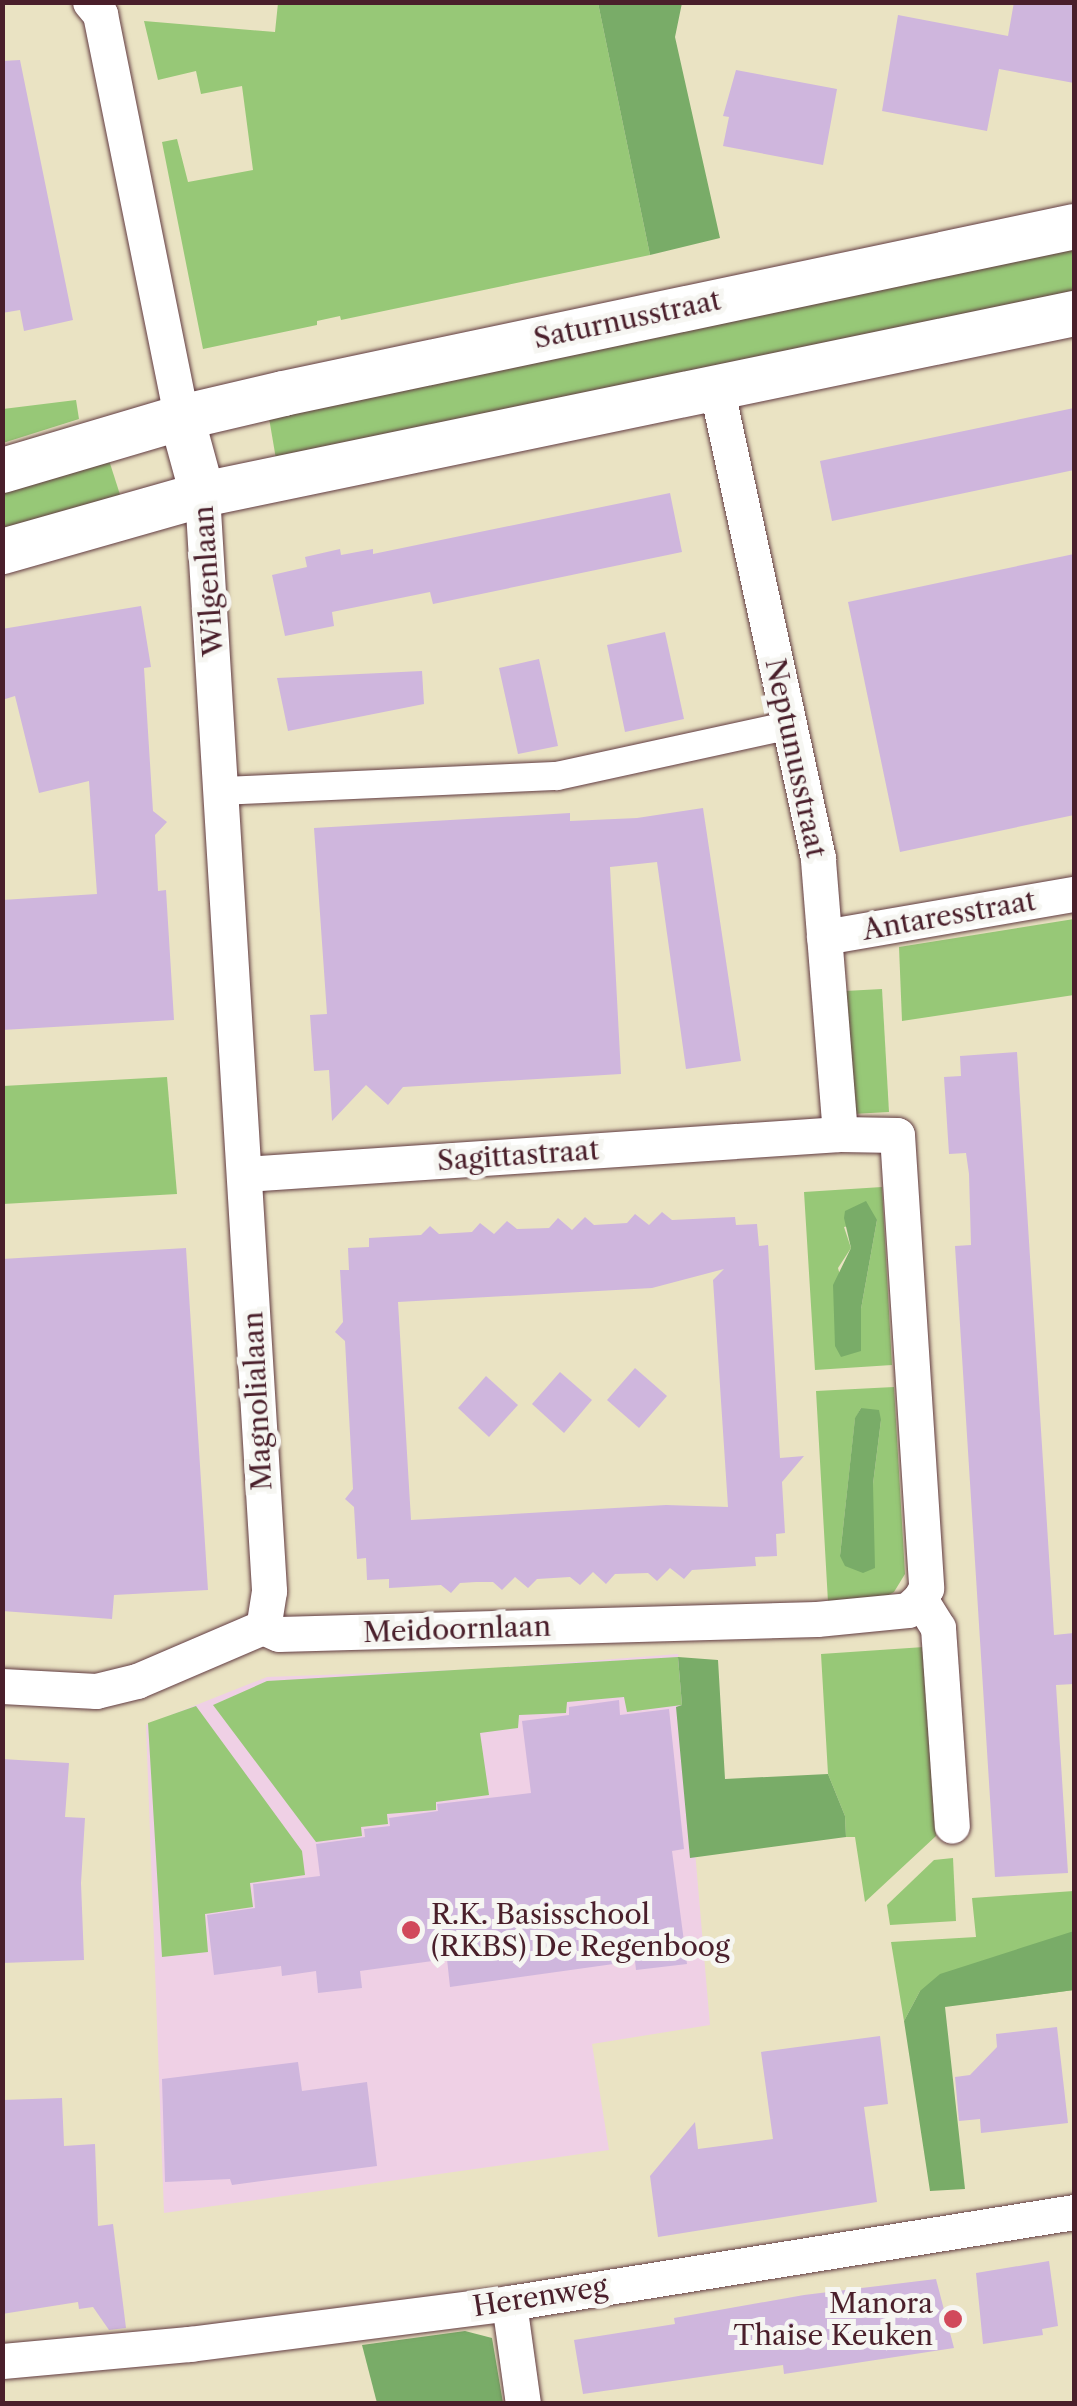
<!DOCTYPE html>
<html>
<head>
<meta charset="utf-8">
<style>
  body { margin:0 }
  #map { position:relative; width:1077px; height:2406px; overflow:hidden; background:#eae3c3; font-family:"Libre Caslon Text",serif }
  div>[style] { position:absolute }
  .built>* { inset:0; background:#efd0e5 }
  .green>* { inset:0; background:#97c877 }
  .forest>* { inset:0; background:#79ac68 }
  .building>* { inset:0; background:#cfb6dd }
  .roads { filter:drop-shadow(0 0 2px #623c42) drop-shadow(0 0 2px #623c42) }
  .pedestrian>* { height:28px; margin:-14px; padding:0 14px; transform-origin:14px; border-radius:14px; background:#fff }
  .minor>* { height:35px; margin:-17.5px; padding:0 17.5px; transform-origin:17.5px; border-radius:17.5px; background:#fff }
  .tertiary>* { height:45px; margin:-22.5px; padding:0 22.5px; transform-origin:22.5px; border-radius:22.5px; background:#fff }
  .dots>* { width:28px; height:28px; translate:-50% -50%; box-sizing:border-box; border:5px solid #f6f6f2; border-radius:50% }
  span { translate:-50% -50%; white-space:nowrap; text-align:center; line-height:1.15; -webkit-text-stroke:10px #f6f6f2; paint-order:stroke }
  .street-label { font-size:28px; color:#4a1f2b }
  .poi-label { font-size:28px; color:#4a1f2b }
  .left { translate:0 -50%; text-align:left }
  .right { translate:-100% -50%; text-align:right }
  .frame { position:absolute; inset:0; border:5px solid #4a1f2b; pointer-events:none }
</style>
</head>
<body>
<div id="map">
  <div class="built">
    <i style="clip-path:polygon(678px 1654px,710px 2025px,592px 2044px,609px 2150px,164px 2213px,146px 1725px,267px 1677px,484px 1669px)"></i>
  </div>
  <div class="green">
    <i style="clip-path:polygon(278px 3px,598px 3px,650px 255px,341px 320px,340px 316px,317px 321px,317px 325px,203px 349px,162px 142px,177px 139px,188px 182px,253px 170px,242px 86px,201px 94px,196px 71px,158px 80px,144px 21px,275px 32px)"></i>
    <i style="clip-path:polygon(1074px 243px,1074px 296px,277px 465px,268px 412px)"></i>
    <i style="clip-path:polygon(76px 400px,79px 419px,3px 443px,3px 409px)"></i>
    <i style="clip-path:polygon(107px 454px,123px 504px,3px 541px,3px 486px)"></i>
    <i style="clip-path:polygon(1074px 919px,1074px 995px,902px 1021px,899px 947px)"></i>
    <i style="clip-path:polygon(882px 989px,889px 1112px,852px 1114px,845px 991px)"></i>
    <i style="clip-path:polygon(167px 1077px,177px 1194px,3px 1204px,3px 1086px)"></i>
    <i style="clip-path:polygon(evenodd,882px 1187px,892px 1365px,815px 1370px,804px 1192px,882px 1187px,877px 1220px,861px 1309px,861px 1351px,838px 1268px,851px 1248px,844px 1227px,877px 1220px)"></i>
    <i style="clip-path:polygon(evenodd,894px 1387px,905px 1574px,894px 1592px,883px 1598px,828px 1602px,816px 1391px,894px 1387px,861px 1408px,881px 1420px,873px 1484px,840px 1556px,855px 1419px,861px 1408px)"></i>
    <i style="clip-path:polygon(924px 1647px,936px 1836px,865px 1902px,855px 1837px,846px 1837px,845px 1816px,828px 1774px,821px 1654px)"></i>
    <i style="clip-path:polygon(678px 1657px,682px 1705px,627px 1712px,624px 1697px,567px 1702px,566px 1713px,519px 1715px,518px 1728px,480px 1733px,489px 1795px,436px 1802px,436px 1810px,387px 1814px,388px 1824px,361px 1827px,362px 1836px,316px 1842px,213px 1705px,267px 1681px)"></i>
    <i style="clip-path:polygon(196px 1706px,302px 1851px,305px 1875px,250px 1883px,253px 1907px,205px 1914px,208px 1952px,162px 1957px,148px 1723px)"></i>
    <i style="clip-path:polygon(953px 1858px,956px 1921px,890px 1925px,887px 1905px,934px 1860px)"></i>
    <i style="clip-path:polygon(1074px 1891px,1074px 1990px,980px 2002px,920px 1991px,904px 2021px,891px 1942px,976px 1937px,972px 1898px)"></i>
  </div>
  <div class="forest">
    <i style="clip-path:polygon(598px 3px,682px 3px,675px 37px,720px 238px,650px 255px)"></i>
    <i style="clip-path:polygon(866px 1201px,877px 1220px,861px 1309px,861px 1351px,841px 1357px,835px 1346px,833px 1285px,851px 1248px,844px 1218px,845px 1211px)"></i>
    <i style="clip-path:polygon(861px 1408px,879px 1410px,881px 1420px,873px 1484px,875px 1568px,863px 1573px,845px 1566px,840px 1556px,855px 1418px)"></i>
    <i style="clip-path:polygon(678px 1657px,718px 1660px,725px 1779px,828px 1774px,845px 1816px,846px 1837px,690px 1858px,676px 1707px,682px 1705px)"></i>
    <i style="clip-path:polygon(1074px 1931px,1074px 1990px,945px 2007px,965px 2189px,930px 2191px,904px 2021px,920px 1991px,940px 1974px)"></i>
    <i style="clip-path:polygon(465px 2331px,492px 2338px,503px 2403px,377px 2403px,362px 2345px)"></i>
  </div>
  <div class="building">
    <i style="clip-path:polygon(1014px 2px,1074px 2px,1074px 83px,999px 69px,987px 131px,882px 111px,898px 15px,1008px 36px)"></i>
    <i style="clip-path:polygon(20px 60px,73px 320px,24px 331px,20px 310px,2px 313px,2px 61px)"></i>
    <i style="clip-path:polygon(736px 70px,837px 89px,823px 165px,723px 146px,729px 117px,723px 116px)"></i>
    <i style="clip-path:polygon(1074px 408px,1074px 470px,832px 521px,820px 461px)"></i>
    <i style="clip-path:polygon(670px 493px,682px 552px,433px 604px,430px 592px,332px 612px,334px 626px,285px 636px,272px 575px,307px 567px,305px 557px,340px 549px,341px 555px,373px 549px,373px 554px)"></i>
    <i style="clip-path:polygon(1074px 554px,1074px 815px,900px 852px,848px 602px)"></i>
    <i style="clip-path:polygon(141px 606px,151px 667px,144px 668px,153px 811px,167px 822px,155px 835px,158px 891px,166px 890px,174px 1020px,2px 1030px,2px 900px,97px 894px,89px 781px,39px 793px,15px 696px,2px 700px,2px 629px)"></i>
    <i style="clip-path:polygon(665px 632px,684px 719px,625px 732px,607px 645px)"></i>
    <i style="clip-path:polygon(539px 659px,558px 746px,518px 754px,499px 668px)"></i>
    <i style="clip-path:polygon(422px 671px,424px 704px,288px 731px,277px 678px)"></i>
    <i style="clip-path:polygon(703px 808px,741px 1061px,686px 1069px,657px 862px,610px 867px,621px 1074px,403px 1087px,388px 1105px,366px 1085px,332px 1121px,329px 1070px,314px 1071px,310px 1015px,327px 1014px,314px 828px,570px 813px,570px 821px,637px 818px)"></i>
    <i style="clip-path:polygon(1017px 1052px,1054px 1635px,1074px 1633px,1074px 1684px,1056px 1685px,1068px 1873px,995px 1877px,955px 1246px,971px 1245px,969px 1174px,966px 1153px,949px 1154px,944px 1077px,961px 1076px,960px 1056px)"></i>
    <i style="clip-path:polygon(evenodd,662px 1212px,672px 1220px,735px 1217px,736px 1225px,757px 1224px,759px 1246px,768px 1245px,780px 1458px,804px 1456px,782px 1482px,785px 1533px,776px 1534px,777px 1556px,755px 1557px,756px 1566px,692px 1570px,684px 1579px,670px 1568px,657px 1581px,648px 1573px,615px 1574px,606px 1584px,593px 1572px,580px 1585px,570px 1577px,537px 1579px,528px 1588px,515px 1577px,502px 1590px,493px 1582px,476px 1582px,460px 1583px,451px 1593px,441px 1585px,389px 1588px,389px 1579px,367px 1580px,366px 1558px,357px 1559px,354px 1507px,345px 1499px,353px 1489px,345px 1341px,335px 1332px,343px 1322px,340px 1270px,349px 1270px,348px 1248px,369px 1247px,369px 1238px,421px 1235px,430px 1226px,439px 1234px,472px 1232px,480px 1223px,494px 1234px,507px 1221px,517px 1229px,549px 1228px,558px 1218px,572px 1230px,585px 1217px,594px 1225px,611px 1224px,627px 1223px,635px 1214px,649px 1225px,662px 1212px,724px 1269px,713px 1280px,728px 1507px,666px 1505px,411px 1520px,398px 1302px,652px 1288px,724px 1269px)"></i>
    <i style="clip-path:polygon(186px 1248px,208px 1590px,114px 1595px,112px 1619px,2px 1611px,2px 1259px)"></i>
    <i style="clip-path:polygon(635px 1368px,667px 1396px,639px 1428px,607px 1400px)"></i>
    <i style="clip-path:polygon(560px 1372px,592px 1400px,564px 1433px,532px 1404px)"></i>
    <i style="clip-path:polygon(486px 1376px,518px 1405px,489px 1437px,458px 1408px)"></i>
    <i style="clip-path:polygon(619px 1700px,620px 1715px,669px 1709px,684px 1849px,672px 1851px,687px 1964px,636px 1970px,635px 1961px,450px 1987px,447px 1959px,360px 1971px,362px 1988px,318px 1993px,316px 1971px,282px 1976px,281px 1966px,214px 1975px,207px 1915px,255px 1908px,253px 1884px,320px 1876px,316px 1844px,365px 1837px,364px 1829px,390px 1826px,389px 1818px,438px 1811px,437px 1804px,531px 1793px,522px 1721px,569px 1715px,569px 1707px)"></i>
    <i style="clip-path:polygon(2px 1759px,69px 1763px,65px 1817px,85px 1818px,81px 1883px,84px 1960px,2px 1963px)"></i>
    <i style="clip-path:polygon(1057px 2027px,1068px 2123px,981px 2133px,980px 2119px,959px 2121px,955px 2077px,970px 2075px,997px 2047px,996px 2034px)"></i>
    <i style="clip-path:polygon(880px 2036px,888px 2104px,864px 2107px,877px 2202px,658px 2237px,650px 2176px,695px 2122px,698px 2149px,773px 2139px,761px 2052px)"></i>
    <i style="clip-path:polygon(298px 2062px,302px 2091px,367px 2082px,377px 2166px,232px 2185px,230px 2179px,165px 2182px,162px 2079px)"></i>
    <i style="clip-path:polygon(62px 2098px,64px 2146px,95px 2144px,98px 2226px,113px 2224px,126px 2328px,109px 2330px,93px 2307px,79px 2309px,78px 2302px,2px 2314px,2px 2100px)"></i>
    <i style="clip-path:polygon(1049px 2261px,1058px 2326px,1042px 2329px,1043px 2335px,983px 2344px,976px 2273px)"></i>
    <i style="clip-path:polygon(936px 2279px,954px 2348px,784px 2374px,783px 2365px,583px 2394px,574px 2340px,675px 2324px,674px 2318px,804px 2295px)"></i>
  </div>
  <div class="roads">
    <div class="pedestrian">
      <i style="left:222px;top:791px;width:335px;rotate:-2.6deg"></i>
      <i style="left:557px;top:776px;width:239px;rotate:-12.3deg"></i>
    </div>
    <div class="minor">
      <i style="left:90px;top:2px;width:16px;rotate:50deg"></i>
      <i style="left:100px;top:14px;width:411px;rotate:78.6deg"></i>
      <i style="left:202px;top:494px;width:1099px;rotate:86.5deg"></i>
      <i style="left:269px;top:1591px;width:36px;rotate:99deg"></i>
      <i style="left:824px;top:937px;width:254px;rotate:-9.8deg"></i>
      <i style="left:840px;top:1134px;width:57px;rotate:1deg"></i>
      <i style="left:897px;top:1135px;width:454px;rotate:86.3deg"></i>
      <i style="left:926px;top:1588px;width:13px;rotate:119deg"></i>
      <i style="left:920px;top:1599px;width:34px;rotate:58deg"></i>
      <i style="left:938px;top:1628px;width:198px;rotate:86deg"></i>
      <i style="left:245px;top:1174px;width:596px;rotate:-3.85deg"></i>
      <i style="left:840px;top:1134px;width:277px;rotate:-94.6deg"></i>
      <i style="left:818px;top:858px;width:482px;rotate:-102.2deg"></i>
      <i style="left:2px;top:1686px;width:94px;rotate:3deg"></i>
      <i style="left:96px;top:1691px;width:42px;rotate:-13.7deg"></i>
      <i style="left:137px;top:1681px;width:137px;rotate:-23.2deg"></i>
      <i style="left:263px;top:1627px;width:17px;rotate:24deg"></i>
      <i style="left:279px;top:1634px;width:538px;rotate:-1.6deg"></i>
      <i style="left:817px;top:1619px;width:91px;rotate:-5.6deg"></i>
      <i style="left:908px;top:1610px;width:16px;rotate:-43deg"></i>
      <i style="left:509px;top:2303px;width:102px;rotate:82.1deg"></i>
      <i style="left:2px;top:2361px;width:189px;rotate:-5.2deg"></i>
      <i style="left:190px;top:2344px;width:322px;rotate:-7.3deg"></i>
      <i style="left:509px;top:2303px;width:572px;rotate:-9.15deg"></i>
    </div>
    <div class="tertiary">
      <i style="left:181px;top:417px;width:80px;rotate:74.7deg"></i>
      <i style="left:2px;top:470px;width:187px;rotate:-16.5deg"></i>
      <i style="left:181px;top:417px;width:105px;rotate:-13.2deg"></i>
      <i style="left:283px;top:393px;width:808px;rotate:-11.92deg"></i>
      <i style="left:2px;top:551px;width:208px;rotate:-15.9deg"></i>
      <i style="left:202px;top:494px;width:891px;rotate:-11.73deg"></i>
    </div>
  </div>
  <div class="dots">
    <i style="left:411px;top:1930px;background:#d1495b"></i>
    <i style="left:953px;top:2319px;background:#d1495b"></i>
  </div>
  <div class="street-label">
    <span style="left:627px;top:319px;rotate:-12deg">Saturnusstraat</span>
    <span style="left:208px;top:581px;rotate:-94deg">Wilgenlaan</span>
    <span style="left:796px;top:758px;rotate:78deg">Neptunusstraat</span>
    <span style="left:949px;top:915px;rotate:-10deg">Antaresstraat</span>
    <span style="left:518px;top:1155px;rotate:-4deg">Sagittastraat</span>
    <span style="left:257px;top:1401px;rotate:-93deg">Magnolialaan</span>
    <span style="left:457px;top:1629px;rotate:-2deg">Meidoornlaan</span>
    <span style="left:540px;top:2296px;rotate:-9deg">Herenweg</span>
  </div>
  <div class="poi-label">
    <span class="left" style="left:431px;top:1930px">R.K. Basisschool<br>(RKBS) De Regenboog</span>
    <span class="right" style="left:933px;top:2319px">Manora<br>Thaise Keuken</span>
  </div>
  <div class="frame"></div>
</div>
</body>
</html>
